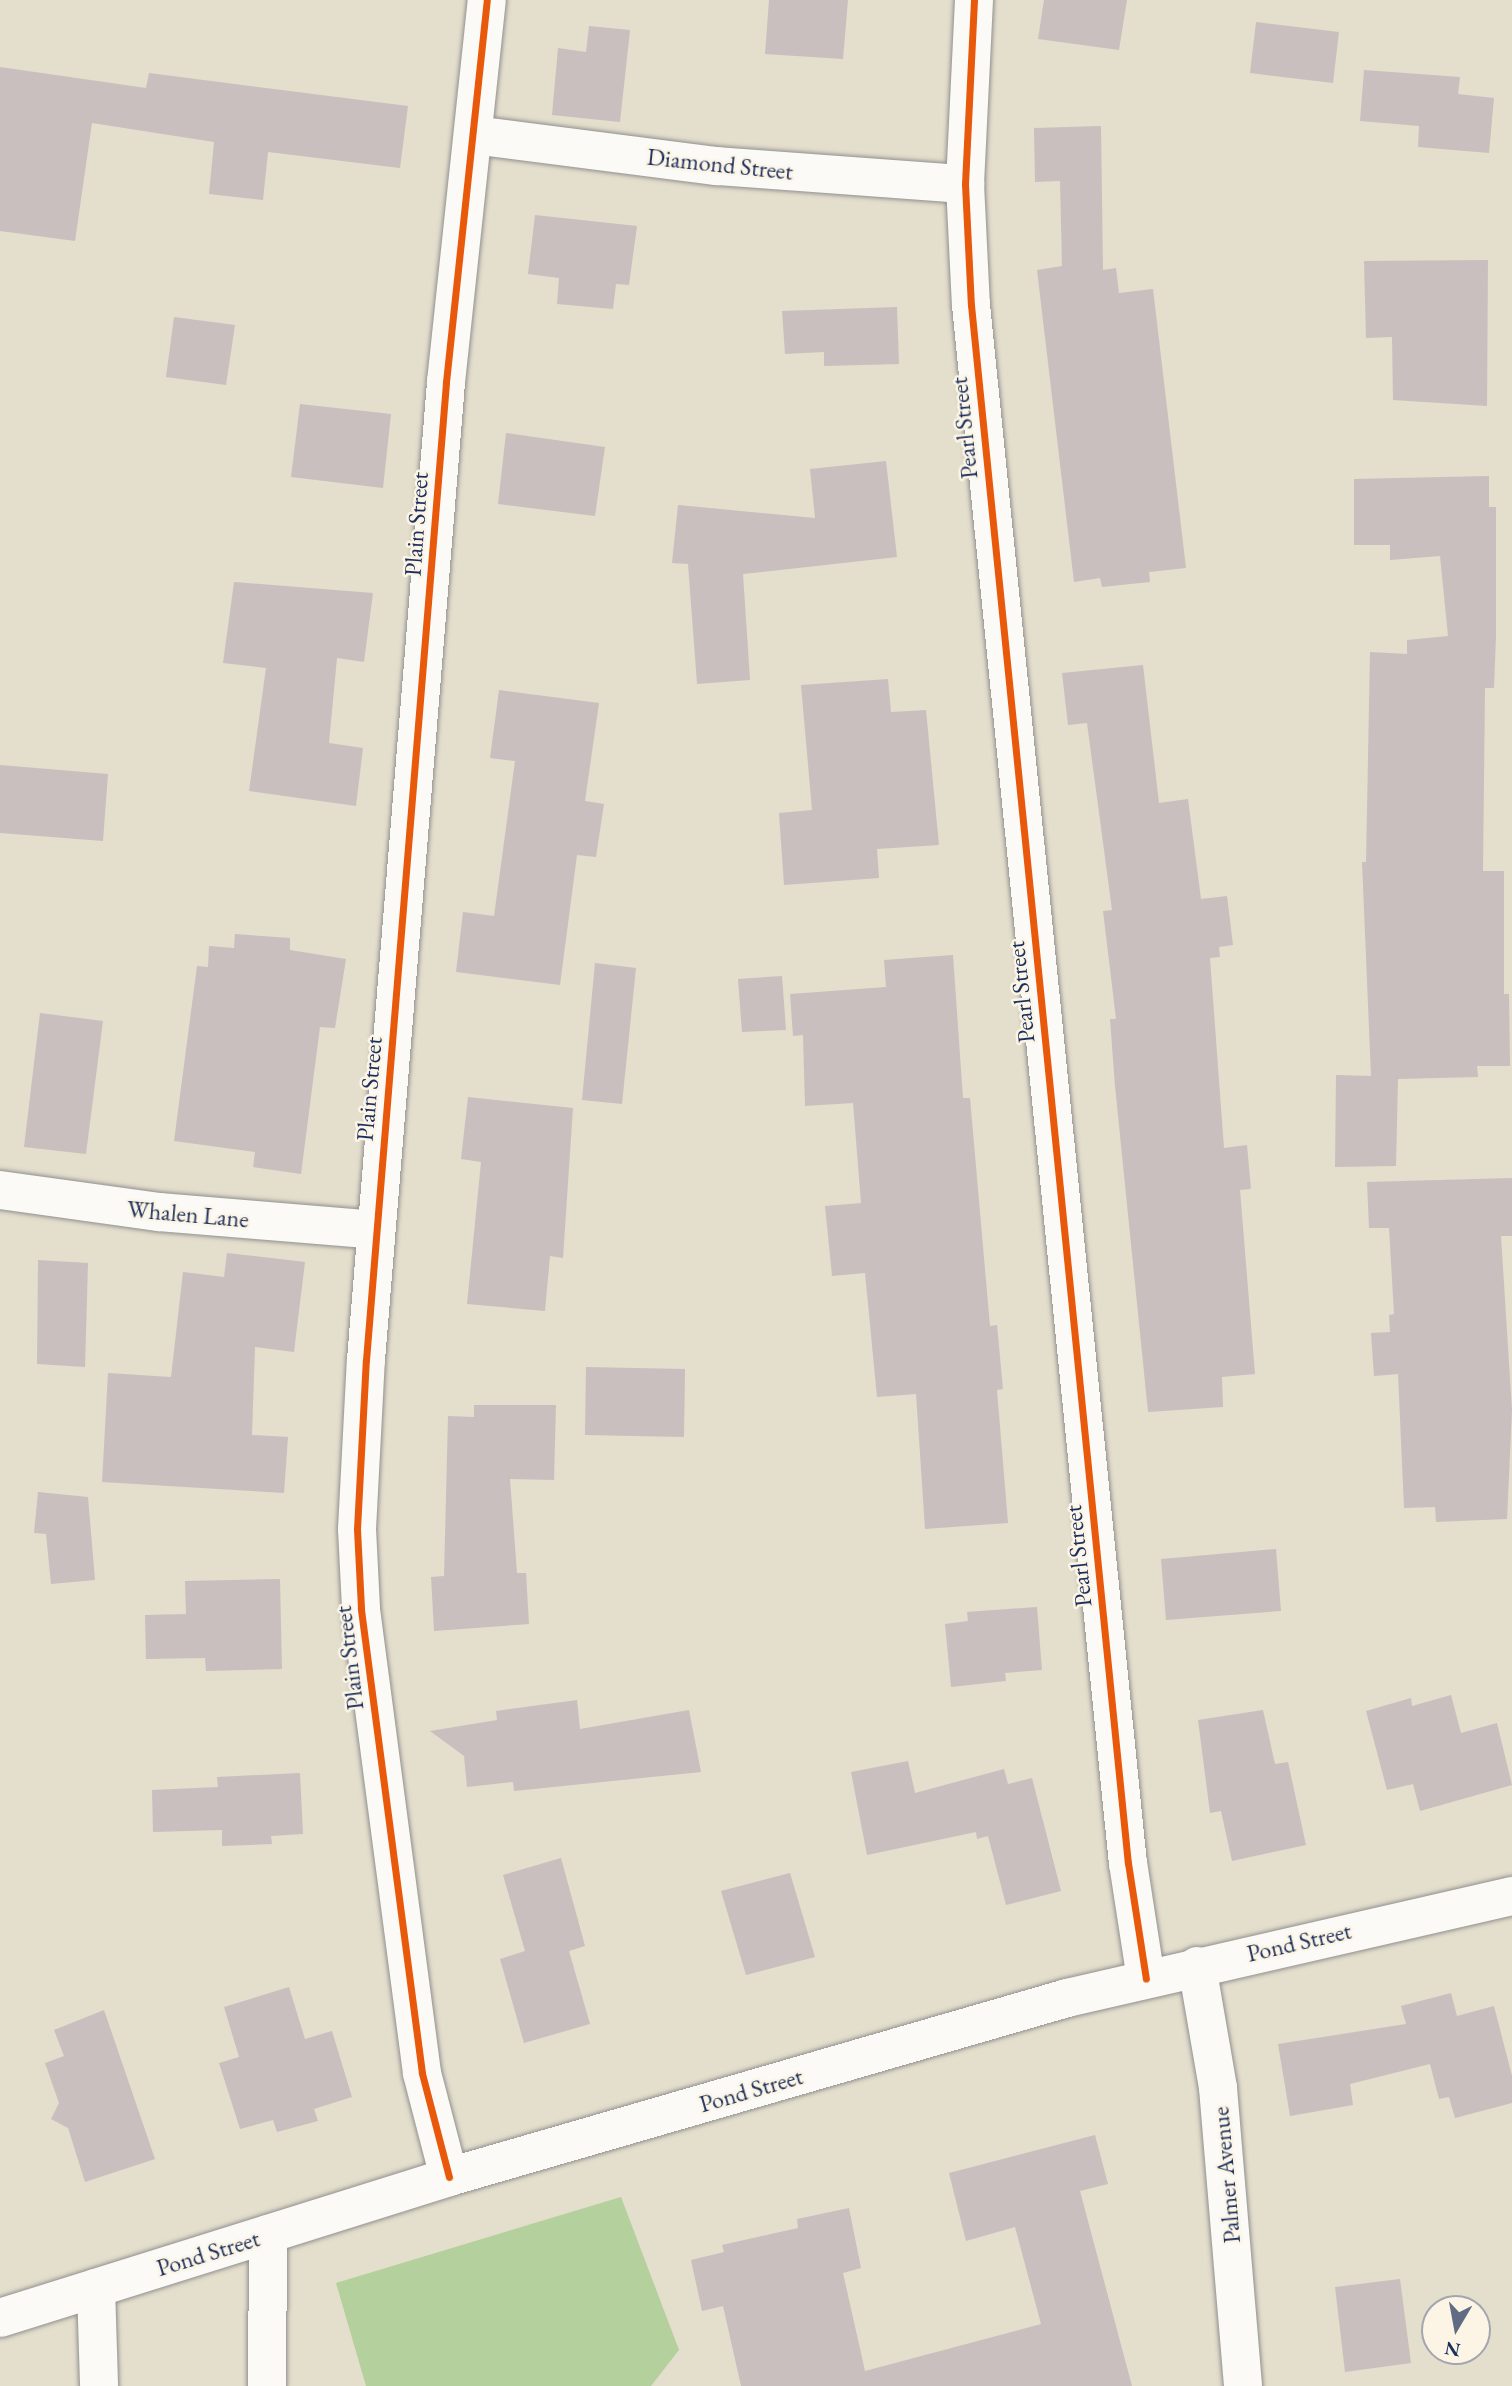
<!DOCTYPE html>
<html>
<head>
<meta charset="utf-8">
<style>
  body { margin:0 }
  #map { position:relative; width:1512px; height:2386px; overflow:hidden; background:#e4decc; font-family:"EB Garamond",serif }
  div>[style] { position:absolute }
  .green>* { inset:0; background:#b4d09d }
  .building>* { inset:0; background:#c9bfbf }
  .roads { filter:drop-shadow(0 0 2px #90908f) drop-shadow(0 0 2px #90908f) }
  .minor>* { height:38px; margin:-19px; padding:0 19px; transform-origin:19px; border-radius:19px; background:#fbfaf7 }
  .cycleway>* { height:7px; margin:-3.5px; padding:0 3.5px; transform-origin:3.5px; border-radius:3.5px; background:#e8590c }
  span { translate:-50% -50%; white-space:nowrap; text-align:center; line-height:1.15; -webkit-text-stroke:5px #fcf5e5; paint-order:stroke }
  .street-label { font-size:24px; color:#1b2f5e }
  .north { position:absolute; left:1421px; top:2295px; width:70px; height:70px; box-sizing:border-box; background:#fcf5e5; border:2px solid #a2a6af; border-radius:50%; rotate:190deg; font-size:19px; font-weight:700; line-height:28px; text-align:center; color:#1b2f5e }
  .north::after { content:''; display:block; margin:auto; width:24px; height:32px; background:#616c84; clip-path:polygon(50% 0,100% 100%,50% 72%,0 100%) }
</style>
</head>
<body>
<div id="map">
  <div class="green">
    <i style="clip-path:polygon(621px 2197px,679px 2350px,651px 2386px,366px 2386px,336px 2283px)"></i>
  </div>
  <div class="building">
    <i style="clip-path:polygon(769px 0,848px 0,843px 59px,765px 54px)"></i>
    <i style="clip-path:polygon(1044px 0,1127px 0,1119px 50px,1038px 39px)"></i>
    <i style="clip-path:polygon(1256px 22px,1339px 32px,1333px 83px,1250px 73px)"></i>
    <i style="clip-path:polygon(589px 26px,630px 30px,620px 122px,552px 115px,558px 48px,586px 52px)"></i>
    <i style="clip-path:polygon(0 67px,146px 88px,149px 73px,408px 106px,400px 168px,268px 152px,263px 200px,209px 194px,214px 142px,92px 123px,75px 241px,0 231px)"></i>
    <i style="clip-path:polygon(1364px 70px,1460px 77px,1458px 94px,1494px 98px,1489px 153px,1418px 147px,1419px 126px,1360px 121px)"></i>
    <i style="clip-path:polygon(1101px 126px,1103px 270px,1116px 268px,1119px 293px,1153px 289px,1186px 568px,1149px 572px,1150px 582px,1102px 587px,1100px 578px,1074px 582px,1037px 270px,1062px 266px,1060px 181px,1035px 182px,1034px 128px)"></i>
    <i style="clip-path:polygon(535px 215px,637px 226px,629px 285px,616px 284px,613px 309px,557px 304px,559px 278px,528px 274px)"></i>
    <i style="clip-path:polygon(1488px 260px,1487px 406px,1393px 400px,1392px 337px,1366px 338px,1364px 261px)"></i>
    <i style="clip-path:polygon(897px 307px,899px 364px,824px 366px,824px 352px,785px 354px,782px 311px)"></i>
    <i style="clip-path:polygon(174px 317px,235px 325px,226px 385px,166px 377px)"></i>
    <i style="clip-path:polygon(300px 404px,391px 414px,383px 488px,291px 477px)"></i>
    <i style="clip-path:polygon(506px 433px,605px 447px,595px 516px,498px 504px)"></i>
    <i style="clip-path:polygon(886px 461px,897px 557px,743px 574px,750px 680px,697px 684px,688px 564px,672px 563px,678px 505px,815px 518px,810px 469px)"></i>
    <i style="clip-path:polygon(1489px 476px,1489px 507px,1496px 507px,1496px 636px,1494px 688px,1485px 688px,1483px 871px,1504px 871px,1504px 994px,1509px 994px,1510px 1066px,1477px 1066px,1478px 1077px,1398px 1079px,1396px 1166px,1335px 1167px,1336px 1075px,1371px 1076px,1362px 862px,1366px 862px,1370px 652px,1407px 654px,1407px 640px,1448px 636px,1440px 556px,1390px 560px,1390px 545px,1354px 545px,1354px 479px)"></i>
    <i style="clip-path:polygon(234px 582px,373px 593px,364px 662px,337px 658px,329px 743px,363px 748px,356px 806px,249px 791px,266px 668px,223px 663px)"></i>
    <i style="clip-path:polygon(1143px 665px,1159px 803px,1188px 799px,1201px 899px,1227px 896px,1233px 945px,1219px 947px,1220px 957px,1210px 958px,1224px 1148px,1247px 1145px,1251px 1189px,1240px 1190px,1255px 1374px,1222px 1377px,1223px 1407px,1148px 1412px,1115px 1086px,1110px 1019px,1116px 1019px,1103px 911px,1112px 910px,1087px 723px,1068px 725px,1062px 673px)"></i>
    <i style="clip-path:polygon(888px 679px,891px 712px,926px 710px,939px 845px,877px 849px,879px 878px,784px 885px,779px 813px,812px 810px,801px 685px)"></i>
    <i style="clip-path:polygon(499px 690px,599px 703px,585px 801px,604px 804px,596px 857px,577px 855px,560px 985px,456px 972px,463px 912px,494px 916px,515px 761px,490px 758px)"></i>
    <i style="clip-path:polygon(0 765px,108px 774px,103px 841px,0 833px)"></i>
    <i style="clip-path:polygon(235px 934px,290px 938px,290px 950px,346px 959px,335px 1028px,320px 1027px,301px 1174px,253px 1167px,255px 1152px,174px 1141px,197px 966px,208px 967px,209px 946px,234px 948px)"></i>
    <i style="clip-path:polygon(953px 955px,963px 1098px,970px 1098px,990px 1326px,997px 1325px,1003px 1389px,997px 1390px,1008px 1523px,925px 1529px,916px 1394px,877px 1397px,865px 1273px,832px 1276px,825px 1206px,861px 1203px,853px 1103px,805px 1106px,803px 1035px,793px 1036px,790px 994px,886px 987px,884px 960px)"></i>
    <i style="clip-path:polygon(595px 963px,636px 968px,622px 1104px,582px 1100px)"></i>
    <i style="clip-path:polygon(782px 976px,786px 1030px,742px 1032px,738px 979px)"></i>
    <i style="clip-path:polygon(40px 1013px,103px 1021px,86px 1154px,24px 1147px)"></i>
    <i style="clip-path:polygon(468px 1097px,573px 1108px,563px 1258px,550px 1256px,545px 1311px,467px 1304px,481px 1162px,461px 1159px)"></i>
    <i style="clip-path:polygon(1512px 1178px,1512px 1236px,1501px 1236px,1512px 1410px,1507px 1519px,1436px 1522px,1435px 1507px,1404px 1508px,1398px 1374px,1374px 1376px,1371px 1333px,1390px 1332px,1389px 1315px,1394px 1314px,1389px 1228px,1369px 1228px,1367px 1182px)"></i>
    <i style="clip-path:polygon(227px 1253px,305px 1262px,294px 1352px,255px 1347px,252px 1435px,288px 1437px,284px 1493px,102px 1482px,108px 1373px,171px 1377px,183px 1272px,224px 1277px)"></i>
    <i style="clip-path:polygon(38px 1260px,88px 1263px,85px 1367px,37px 1364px)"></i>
    <i style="clip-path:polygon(586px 1367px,685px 1369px,684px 1437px,585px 1435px)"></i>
    <i style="clip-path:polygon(474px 1405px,556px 1405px,554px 1480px,510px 1479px,517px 1573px,526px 1573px,529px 1624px,434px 1631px,431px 1577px,444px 1576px,448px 1416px,474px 1417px)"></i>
    <i style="clip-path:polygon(38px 1492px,88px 1497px,95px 1580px,51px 1584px,46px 1534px,34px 1533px)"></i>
    <i style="clip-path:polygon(1276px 1549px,1281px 1611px,1166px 1620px,1161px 1559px)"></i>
    <i style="clip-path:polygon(280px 1579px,282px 1669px,206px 1671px,205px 1658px,146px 1659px,145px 1615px,186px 1614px,185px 1581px)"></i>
    <i style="clip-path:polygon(1037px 1607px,1042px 1670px,1005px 1673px,1006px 1681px,951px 1687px,945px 1624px,968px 1621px,967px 1612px)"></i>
    <i style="clip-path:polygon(1451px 1695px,1461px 1733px,1497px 1723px,1512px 1785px,1420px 1811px,1413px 1784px,1387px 1790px,1366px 1711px,1411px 1698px,1412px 1706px)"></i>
    <i style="clip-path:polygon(577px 1700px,580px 1729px,689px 1710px,701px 1772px,514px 1791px,513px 1782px,467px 1787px,464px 1756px,430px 1731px,497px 1720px,496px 1711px)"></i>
    <i style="clip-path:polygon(1263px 1710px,1275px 1764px,1288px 1762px,1306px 1845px,1232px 1861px,1221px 1811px,1210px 1813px,1198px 1720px)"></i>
    <i style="clip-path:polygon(908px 1761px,915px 1793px,1004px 1769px,1008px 1784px,1032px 1778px,1061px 1891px,1006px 1905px,988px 1836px,977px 1839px,976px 1832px,867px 1855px,851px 1772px)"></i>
    <i style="clip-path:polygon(300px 1773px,303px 1834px,271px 1836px,272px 1844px,222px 1846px,222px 1830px,153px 1832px,152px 1790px,218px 1787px,217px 1777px)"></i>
    <i style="clip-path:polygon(561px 1858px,585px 1946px,569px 1951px,590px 2024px,524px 2043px,500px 1959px,525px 1951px,503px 1875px)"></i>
    <i style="clip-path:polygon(790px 1873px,815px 1957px,746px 1975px,721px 1891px)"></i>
    <i style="clip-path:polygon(289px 1987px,305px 2039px,332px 2031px,352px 2097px,314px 2109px,318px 2121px,277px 2132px,273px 2120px,240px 2129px,219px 2063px,239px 2057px,224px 2007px)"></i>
    <i style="clip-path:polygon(1451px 1993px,1457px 2016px,1494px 2006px,1512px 2076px,1512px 2103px,1455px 2118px,1449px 2097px,1439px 2099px,1430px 2064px,1350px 2084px,1353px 2105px,1290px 2116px,1278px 2044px,1406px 2024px,1401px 2006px)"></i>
    <i style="clip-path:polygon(104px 2010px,155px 2159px,85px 2182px,68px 2128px,51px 2119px,59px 2103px,45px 2063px,64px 2056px,54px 2030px)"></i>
    <i style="clip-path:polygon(1095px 2135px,1108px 2184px,1080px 2191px,1132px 2386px,741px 2386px,723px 2306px,702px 2311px,691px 2260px,724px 2252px,722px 2245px,798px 2228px,797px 2219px,849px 2208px,861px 2268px,843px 2273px,865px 2371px,1041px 2324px,1015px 2227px,966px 2241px,949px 2173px)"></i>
    <i style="clip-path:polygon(1400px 2279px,1411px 2363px,1345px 2372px,1335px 2287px)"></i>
  </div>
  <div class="roads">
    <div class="minor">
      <i style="left:974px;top:0;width:184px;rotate:92.8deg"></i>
      <i style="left:965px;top:184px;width:121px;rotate:87.2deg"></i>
      <i style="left:971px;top:305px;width:1566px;rotate:84.25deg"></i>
      <i style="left:1128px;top:1863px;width:117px;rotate:81.2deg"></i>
      <i style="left:474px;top:135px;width:245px;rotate:7.3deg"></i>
      <i style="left:717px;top:166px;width:249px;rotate:4.2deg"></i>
      <i style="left:0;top:1190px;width:161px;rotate:7.9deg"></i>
      <i style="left:159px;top:1212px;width:218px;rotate:4.7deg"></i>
      <i style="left:1197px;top:1966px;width:124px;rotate:80.2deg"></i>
      <i style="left:1218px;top:2088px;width:299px;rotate:85.2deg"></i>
      <i style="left:449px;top:2177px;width:107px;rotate:-104.6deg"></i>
      <i style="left:422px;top:2073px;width:469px;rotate:-97.5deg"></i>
      <i style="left:361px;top:1608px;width:79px;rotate:-92.9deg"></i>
      <i style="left:357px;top:1529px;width:169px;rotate:-87deg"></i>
      <i style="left:366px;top:1360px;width:981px;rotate:-85.32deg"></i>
      <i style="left:446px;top:382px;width:384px;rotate:-83.9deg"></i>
      <i style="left:96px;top:2288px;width:98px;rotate:88.2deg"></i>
      <i style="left:0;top:2318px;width:471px;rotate:-17.4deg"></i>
      <i style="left:449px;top:2177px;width:643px;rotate:-16.15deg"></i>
      <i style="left:1067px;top:1998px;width:457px;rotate:-12.9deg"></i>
      <i style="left:267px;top:2386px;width:152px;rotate:-89.6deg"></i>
    </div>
  </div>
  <div class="cycleway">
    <i style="left:974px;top:0;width:184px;rotate:92.8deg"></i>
    <i style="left:965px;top:184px;width:121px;rotate:87.2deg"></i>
    <i style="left:971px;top:305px;width:1566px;rotate:84.25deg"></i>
    <i style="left:1128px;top:1863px;width:117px;rotate:81.2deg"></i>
    <i style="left:449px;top:2177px;width:107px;rotate:-104.6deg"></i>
    <i style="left:422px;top:2073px;width:469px;rotate:-97.5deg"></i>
    <i style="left:361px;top:1608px;width:79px;rotate:-92.9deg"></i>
    <i style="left:357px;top:1529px;width:169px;rotate:-87deg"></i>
    <i style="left:366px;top:1360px;width:981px;rotate:-85.32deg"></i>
    <i style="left:446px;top:382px;width:384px;rotate:-83.9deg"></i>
  </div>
  <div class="street-label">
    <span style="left:720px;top:164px;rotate:6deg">Diamond Street</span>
    <span style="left:964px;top:428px;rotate:-96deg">Pearl Street</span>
    <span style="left:416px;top:524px;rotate:-86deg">Plain Street</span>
    <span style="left:1021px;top:992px;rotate:-96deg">Pearl Street</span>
    <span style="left:369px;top:1089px;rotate:-85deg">Plain Street</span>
    <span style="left:188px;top:1214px;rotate:5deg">Whalen Lane</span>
    <span style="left:1078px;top:1556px;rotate:-96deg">Pearl Street</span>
    <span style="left:349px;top:1658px;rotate:-97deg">Plain Street</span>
    <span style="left:1299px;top:1942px;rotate:-13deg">Pond Street</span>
    <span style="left:751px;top:2090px;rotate:-16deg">Pond Street</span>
    <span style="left:1226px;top:2175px;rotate:-95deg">Palmer Avenue</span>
    <span style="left:208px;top:2253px;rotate:-17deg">Pond Street</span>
  </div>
  <div class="north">N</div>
</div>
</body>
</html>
